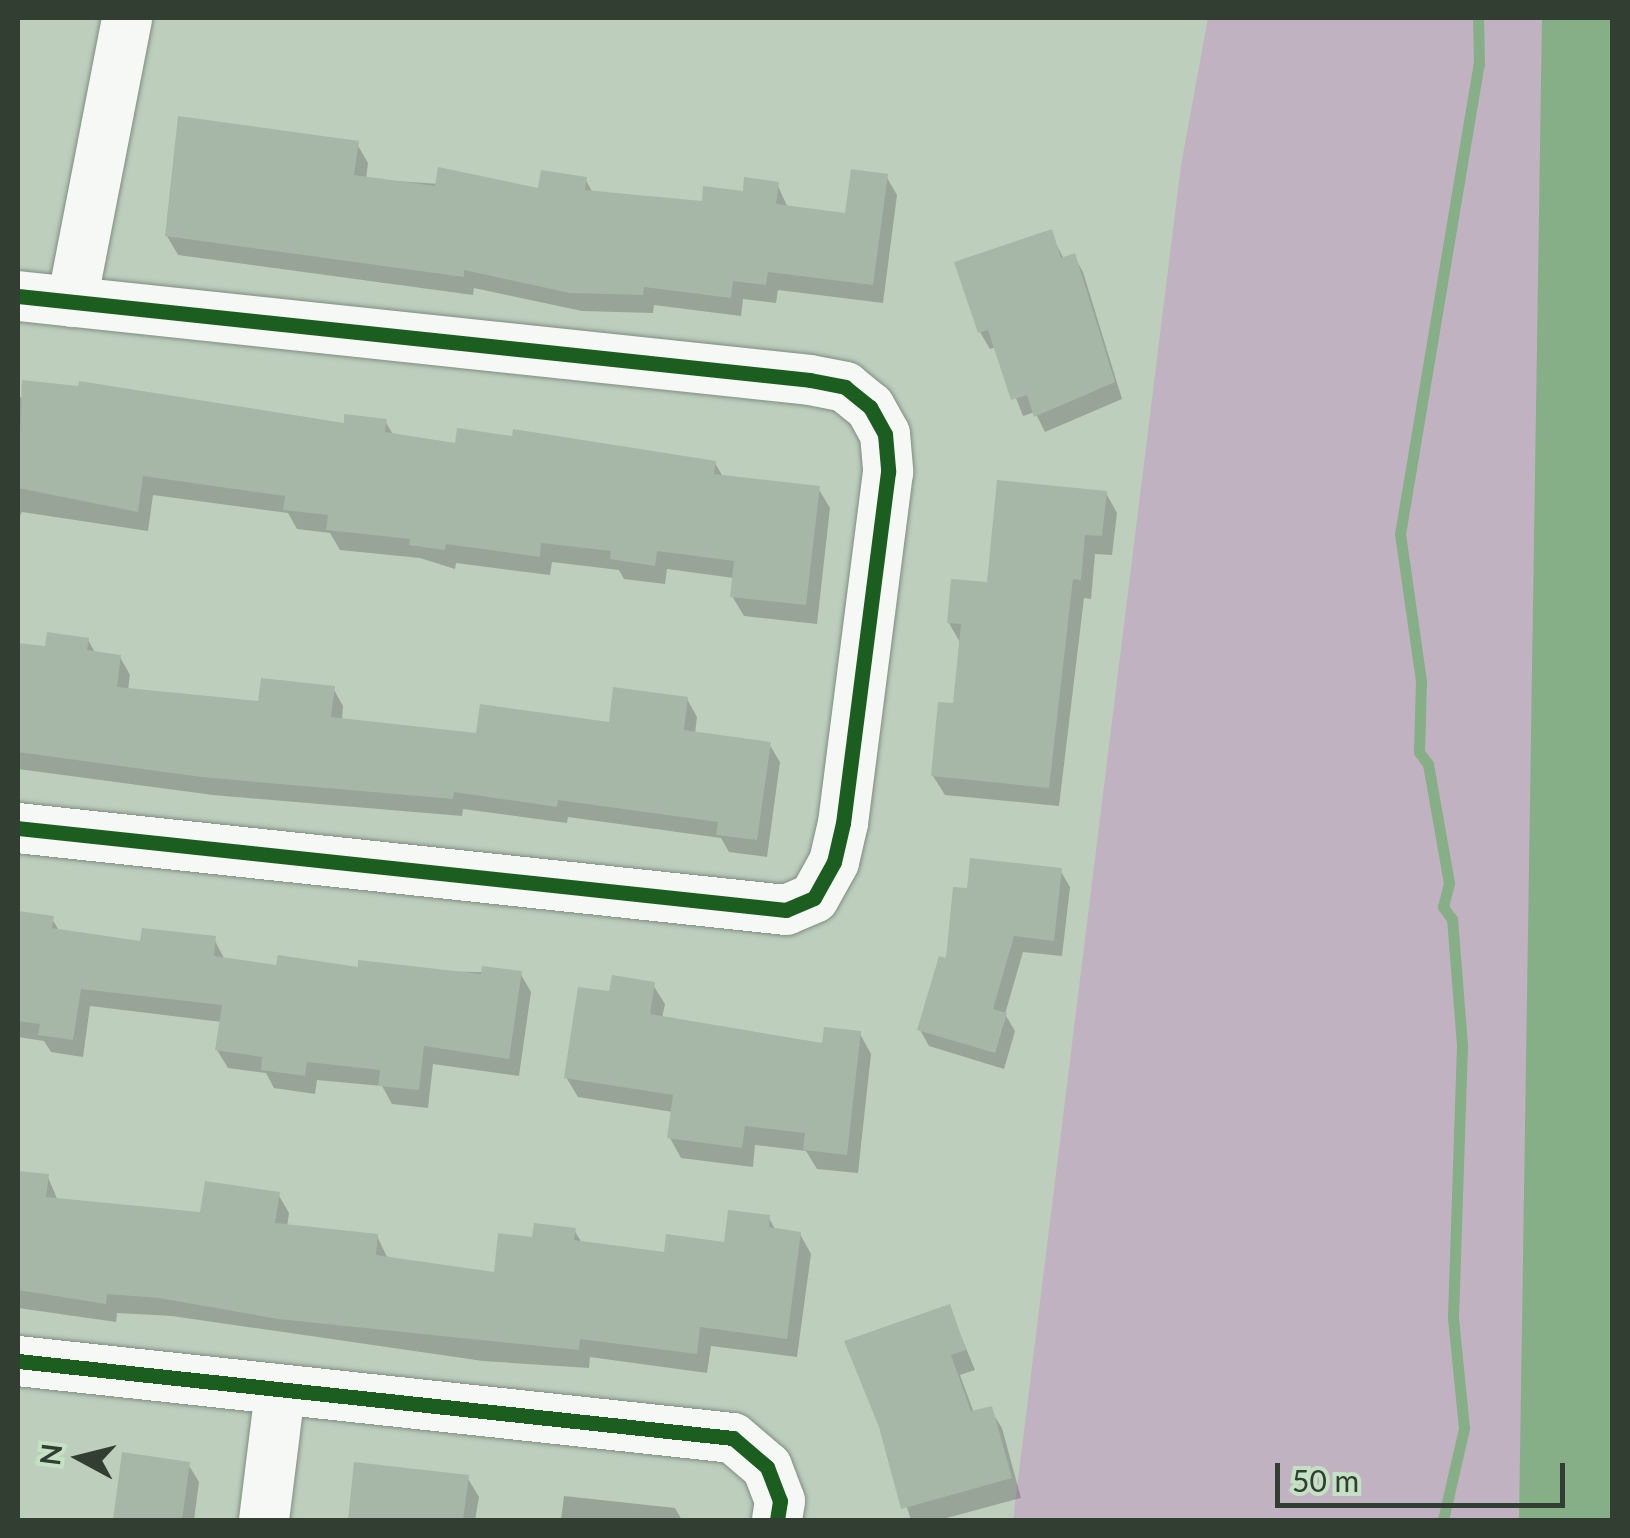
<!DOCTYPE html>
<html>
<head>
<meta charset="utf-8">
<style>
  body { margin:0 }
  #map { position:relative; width:1630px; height:1538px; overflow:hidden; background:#bdcebd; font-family:Lato,sans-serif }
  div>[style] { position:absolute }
  .green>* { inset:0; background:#c1b2c1 }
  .water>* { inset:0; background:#86ae87 }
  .shadow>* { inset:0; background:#0003 }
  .stream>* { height:11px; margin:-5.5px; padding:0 5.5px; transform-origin:5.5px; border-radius:5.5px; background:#86ae87 }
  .building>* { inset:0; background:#a7b7a7 }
  .roads { filter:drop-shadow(0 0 2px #7f8d80) drop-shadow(0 0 2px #7f8d80) }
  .minor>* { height:50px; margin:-25px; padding:0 25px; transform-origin:25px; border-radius:25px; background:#f5f8f5 }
  .cycleway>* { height:15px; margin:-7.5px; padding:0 7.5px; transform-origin:7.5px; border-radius:7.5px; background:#1b5e20 }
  span { translate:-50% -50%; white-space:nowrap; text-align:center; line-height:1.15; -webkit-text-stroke:9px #c4e1c4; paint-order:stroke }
  .frame { position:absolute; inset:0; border:20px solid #323e32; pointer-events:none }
  .north { position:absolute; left:30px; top:1408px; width:100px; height:100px; -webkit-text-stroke:8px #c4e1c4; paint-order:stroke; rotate:277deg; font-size:28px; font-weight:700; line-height:40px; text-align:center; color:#323e32 }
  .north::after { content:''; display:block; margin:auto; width:35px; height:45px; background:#323e32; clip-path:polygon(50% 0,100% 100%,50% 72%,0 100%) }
  .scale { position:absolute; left:1275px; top:1463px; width:290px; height:45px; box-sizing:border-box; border:5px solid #323e32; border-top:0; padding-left:12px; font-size:30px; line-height:35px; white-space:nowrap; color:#323e32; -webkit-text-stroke:8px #c4e1c4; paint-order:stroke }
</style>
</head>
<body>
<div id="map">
  <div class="green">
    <i style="clip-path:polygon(1208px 18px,1612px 18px,1612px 1520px,1013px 1520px,1181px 165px)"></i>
  </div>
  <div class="water">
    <i style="clip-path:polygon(1542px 18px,1612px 18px,1612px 1520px,1519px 1520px)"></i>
  </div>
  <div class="shadow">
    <i style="clip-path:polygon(357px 144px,368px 163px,366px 179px,541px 191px,585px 179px,593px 193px,704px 203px,777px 184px,788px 208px,847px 216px,886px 176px,897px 195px,883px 303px,778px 290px,776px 303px,743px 299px,741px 316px,654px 305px,653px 313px,582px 311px,474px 288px,473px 295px,178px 255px,167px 236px)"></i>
    <i style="clip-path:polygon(1050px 232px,1064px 259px,1074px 256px,1083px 272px,1122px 399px,1045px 432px,1035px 412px,1023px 416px,996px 347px,990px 349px,980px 332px)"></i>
    <i style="clip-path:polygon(18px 397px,346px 425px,385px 421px,394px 436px,458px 446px,715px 463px,723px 477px,818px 488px,830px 508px,817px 624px,744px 616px,732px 596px,734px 578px,667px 569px,665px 584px,624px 579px,619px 570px,552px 562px,550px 575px,456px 563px,455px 569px,420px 558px,340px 550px,330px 533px,297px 529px,288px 513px,153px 495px,148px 531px,22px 512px,18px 519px)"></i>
    <i style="clip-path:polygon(1106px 493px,1117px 513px,1112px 555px,1095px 554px,1091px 599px,1084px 598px,1059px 806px,945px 795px,933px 776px,955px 706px,961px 644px,949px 623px)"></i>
    <i style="clip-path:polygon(88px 640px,96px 654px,120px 657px,130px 675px,128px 690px,260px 704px,333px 688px,343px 706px,342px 720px,478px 735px,611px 725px,687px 699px,697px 717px,695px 734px,769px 744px,780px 762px,767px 857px,729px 852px,721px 838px,568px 817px,567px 823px,463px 809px,462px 816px,213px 795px,18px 769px,18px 646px,47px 649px)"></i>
    <i style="clip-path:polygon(1060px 870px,1070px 887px,1062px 956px,1023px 952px,1005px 1014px,1015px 1031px,1004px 1069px,929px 1046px,920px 1030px,969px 891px)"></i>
    <i style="clip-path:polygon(18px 917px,52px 919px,60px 932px,143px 944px,214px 939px,225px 960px,278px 968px,520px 973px,531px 992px,519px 1076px,433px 1064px,428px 1108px,392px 1104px,382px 1086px,317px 1080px,315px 1094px,274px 1088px,266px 1073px,228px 1068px,217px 1050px,222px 1022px,90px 1006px,83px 1057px,51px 1052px,44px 1041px,18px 1037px)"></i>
    <i style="clip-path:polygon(653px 985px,665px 1004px,662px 1018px,824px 1046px,860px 1034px,871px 1054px,858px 1173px,817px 1169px,806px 1151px,755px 1145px,753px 1167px,681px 1158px,670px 1138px,673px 1112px,578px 1097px,566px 1077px,611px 994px)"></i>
    <i style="clip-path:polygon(18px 1175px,48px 1177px,58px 1201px,202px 1215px,278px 1194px,289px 1213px,287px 1227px,377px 1236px,388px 1259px,496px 1275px,535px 1240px,574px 1230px,582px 1243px,666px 1255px,726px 1245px,769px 1218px,776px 1231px,800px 1234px,811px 1254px,797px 1357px,711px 1346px,707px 1373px,590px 1357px,589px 1368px,483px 1361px,172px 1316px,117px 1313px,116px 1322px,18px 1308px)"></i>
    <i style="clip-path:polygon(949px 1307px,975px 1370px,960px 1375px,974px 1413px,990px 1409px,1002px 1428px,1021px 1498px,939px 1520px,911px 1520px,881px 1426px)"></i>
    <i style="clip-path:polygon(124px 1455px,188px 1464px,199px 1482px,194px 1520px,116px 1520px)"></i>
    <i style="clip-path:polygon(356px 1465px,467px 1477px,479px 1497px,475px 1520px,350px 1520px)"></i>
    <i style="clip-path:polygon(564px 1496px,675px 1508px,682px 1520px,561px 1520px)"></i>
  </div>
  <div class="stream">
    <i style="left:1443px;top:1520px;width:94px;rotate:-77.1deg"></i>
    <i style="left:1464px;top:1428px;width:112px;rotate:-95.7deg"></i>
    <i style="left:1453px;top:1317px;width:272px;rotate:-88.1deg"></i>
    <i style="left:1462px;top:1045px;width:126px;rotate:-94.5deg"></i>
    <i style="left:1452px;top:919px;width:15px;rotate:-127deg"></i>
    <i style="left:1443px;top:907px;width:25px;rotate:-76deg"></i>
    <i style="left:1449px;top:883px;width:121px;rotate:-100deg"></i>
    <i style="left:1428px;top:764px;width:15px;rotate:-127deg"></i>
    <i style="left:1419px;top:752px;width:71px;rotate:-88.4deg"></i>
    <i style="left:1421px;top:681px;width:148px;rotate:-98.1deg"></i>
    <i style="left:1400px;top:534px;width:477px;rotate:-80.5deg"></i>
    <i style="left:1479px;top:64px;width:46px;rotate:-91.2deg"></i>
  </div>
  <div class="building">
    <i style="clip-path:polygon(178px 116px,359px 141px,354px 175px,435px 186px,438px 167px,538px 188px,541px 170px,587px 177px,585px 190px,702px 201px,703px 186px,743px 191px,744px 177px,779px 182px,776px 204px,845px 213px,851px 169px,888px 174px,873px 285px,768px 272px,766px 285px,733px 281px,731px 298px,644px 287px,643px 295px,570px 293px,464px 270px,464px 277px,165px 236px)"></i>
    <i style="clip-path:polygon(1052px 229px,1061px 258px,1075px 253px,1115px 382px,1034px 417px,1027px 395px,1011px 400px,988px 330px,978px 333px,954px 262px)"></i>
    <i style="clip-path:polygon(22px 380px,78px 386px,79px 381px,344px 423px,344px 414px,387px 419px,385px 432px,455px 443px,457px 428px,512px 436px,513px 429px,716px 461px,714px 474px,820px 486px,806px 605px,730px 597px,734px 561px,657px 551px,655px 566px,610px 559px,611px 551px,541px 543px,540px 557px,446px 544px,445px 550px,409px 545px,410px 539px,326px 530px,328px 515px,283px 510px,285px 496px,143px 476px,138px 512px,18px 488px)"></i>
    <i style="clip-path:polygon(997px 480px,1107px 491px,1102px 536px,1085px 535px,1081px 580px,1073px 579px,1049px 788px,931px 776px,938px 702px,953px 703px,961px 624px,947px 623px,951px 579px,987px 582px)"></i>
    <i style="clip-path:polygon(47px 632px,89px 638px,87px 650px,121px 655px,117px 687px,258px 701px,261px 678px,335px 686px,331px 717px,476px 733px,480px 704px,609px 722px,613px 687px,688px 697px,684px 730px,771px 742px,757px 840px,716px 835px,718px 822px,558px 800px,557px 807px,454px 792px,453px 799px,201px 777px,18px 752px,18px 643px,45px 646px)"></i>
    <i style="clip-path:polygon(970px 858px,1062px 868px,1054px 941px,1014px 936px,993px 1009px,1007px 1013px,995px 1053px,917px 1030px,939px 956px,946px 958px,953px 887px,967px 888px)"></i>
    <i style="clip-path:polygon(18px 911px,54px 916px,52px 928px,140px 941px,142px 928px,216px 936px,214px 956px,276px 965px,278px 955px,358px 967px,358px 960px,481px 974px,482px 966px,522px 971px,509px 1059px,424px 1046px,419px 1090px,378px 1086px,380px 1070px,307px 1062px,305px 1076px,261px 1070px,262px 1057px,215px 1050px,222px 1005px,81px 989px,73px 1040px,38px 1035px,40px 1024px,18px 1021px)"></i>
    <i style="clip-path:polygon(612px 975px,655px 982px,650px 1014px,822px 1043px,824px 1027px,861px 1031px,847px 1155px,803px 1150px,805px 1133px,745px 1126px,742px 1148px,667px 1138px,673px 1095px,564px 1078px,578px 987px,609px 991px)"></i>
    <i style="clip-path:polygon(18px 1171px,49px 1174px,46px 1197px,200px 1212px,205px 1181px,280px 1192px,275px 1223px,378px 1234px,376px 1255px,494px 1272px,498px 1233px,532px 1237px,534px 1223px,576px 1228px,574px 1240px,664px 1252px,666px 1234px,724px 1242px,728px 1210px,770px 1215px,769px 1227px,801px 1232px,787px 1339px,700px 1327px,697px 1354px,580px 1339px,579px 1350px,278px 1319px,159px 1298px,107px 1294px,106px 1304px,18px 1290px)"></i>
    <i style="clip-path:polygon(950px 1304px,966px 1350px,951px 1355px,971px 1411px,992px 1406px,1012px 1478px,901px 1509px,879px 1427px,844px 1341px)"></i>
    <i style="clip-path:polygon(122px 1452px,190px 1462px,182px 1520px,113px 1520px)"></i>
    <i style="clip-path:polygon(354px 1462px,469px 1475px,463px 1520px,348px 1520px)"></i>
  </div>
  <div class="roads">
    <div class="minor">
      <i style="left:18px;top:296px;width:796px;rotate:6.05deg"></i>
      <i style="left:810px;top:380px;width:36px;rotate:11deg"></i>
      <i style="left:845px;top:387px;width:32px;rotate:39deg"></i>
      <i style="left:870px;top:407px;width:31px;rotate:61deg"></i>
      <i style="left:885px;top:434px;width:38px;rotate:85deg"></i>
      <i style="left:888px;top:472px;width:354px;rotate:97.3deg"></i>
      <i style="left:843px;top:823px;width:40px;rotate:103deg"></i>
      <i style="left:834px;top:862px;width:41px;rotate:119.1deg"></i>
      <i style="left:814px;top:898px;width:30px;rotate:157deg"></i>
      <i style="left:786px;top:910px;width:772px;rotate:-173.91deg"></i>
      <i style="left:72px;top:302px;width:289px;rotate:-79deg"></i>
      <i style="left:18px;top:1361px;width:719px;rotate:6.15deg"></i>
      <i style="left:733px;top:1438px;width:45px;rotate:40.5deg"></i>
      <i style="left:767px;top:1467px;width:36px;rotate:69deg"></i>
      <i style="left:780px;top:1501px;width:19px;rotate:99deg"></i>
      <i style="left:264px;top:1520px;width:130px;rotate:-82.9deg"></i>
    </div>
  </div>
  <div class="cycleway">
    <i style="left:18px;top:296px;width:796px;rotate:6.05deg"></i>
    <i style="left:810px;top:380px;width:36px;rotate:11deg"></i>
    <i style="left:845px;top:387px;width:32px;rotate:39deg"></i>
    <i style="left:870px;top:407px;width:31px;rotate:61deg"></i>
    <i style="left:885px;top:434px;width:38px;rotate:85deg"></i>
    <i style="left:888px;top:472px;width:354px;rotate:97.3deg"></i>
    <i style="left:843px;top:823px;width:40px;rotate:103deg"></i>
    <i style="left:834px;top:862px;width:41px;rotate:119.1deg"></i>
    <i style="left:814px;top:898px;width:30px;rotate:157deg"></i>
    <i style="left:786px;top:910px;width:772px;rotate:-173.91deg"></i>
    <i style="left:18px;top:1361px;width:719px;rotate:6.15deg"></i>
    <i style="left:733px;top:1438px;width:45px;rotate:40.5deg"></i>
    <i style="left:767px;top:1467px;width:36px;rotate:69deg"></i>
    <i style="left:780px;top:1501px;width:19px;rotate:99deg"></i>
  </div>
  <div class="frame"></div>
  <div class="north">N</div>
  <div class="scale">50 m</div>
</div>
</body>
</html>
